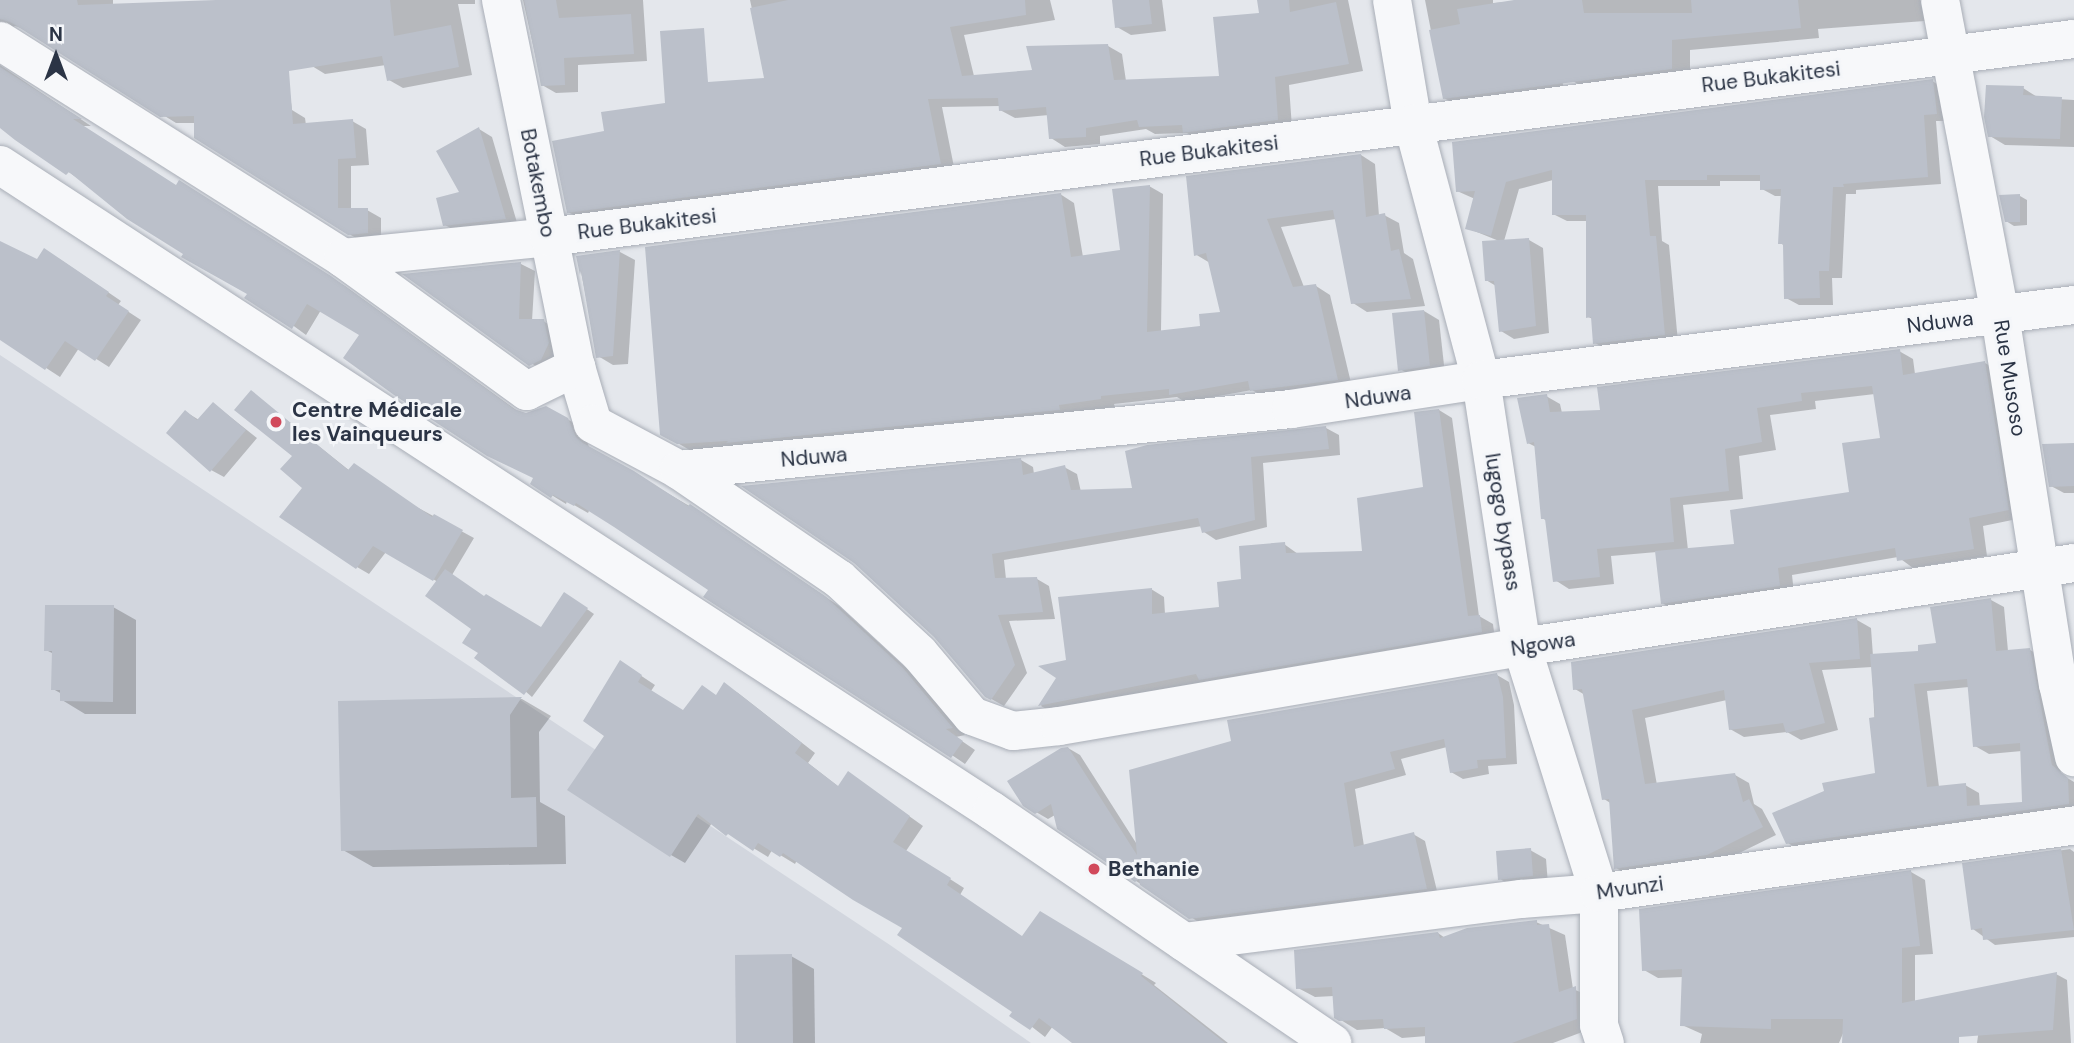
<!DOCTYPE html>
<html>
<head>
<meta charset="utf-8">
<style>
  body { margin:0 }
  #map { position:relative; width:2074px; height:1043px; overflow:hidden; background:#e4e7ec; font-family:"DM Sans",sans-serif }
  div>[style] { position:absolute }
  .built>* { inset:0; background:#d2d6de }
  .shadow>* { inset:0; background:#0003 }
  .building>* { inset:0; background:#bbc0ca }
  .roads { filter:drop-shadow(0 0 2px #a9aeb7) drop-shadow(0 0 2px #a9aeb7) }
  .minor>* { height:38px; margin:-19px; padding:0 19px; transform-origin:19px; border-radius:19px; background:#f7f8fa }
  .dots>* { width:19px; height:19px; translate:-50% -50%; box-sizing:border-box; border:4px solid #f4f6f9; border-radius:50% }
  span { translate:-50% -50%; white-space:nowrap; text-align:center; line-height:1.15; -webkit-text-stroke:6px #f4f6f9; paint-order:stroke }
  .street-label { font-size:21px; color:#2b3445 }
  .poi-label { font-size:21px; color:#2b3445; font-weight:700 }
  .left { translate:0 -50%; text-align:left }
  .north { position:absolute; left:21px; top:21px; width:70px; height:70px; -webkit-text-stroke:5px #f4f6f9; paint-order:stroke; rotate:0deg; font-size:19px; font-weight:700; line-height:28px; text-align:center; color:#2b3445 }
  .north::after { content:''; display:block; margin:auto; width:24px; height:32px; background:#2b3445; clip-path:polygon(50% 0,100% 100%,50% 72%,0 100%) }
</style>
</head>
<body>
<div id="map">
  <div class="built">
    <i style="clip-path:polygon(0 355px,890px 945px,1031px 1043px,0 1043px)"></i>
  </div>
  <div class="shadow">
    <i style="clip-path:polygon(0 0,113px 0,113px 6px,278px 0,292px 110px,305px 118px,306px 125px,352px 121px,366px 129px,369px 165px,351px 166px,351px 210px,367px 210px,381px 218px,381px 240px,363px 242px,349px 234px,196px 123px,176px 123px,24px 29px,15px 26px,0 32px)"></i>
    <i style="clip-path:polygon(312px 0,475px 0,475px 4px,458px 4px,472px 75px,403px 88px,389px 80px,386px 65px,325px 74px,312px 66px)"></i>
    <i style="clip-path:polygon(523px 0,643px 0,647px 61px,578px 65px,578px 92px,556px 93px,542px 85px)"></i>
    <i style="clip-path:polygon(750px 0,1050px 0,1055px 20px,964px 35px,974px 76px,1034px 72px,1108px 46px,1122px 54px,1126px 81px,1221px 78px,1261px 15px,1259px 0,1348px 0,1363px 71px,1289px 85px,1292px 128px,1199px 140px,1187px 133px,1155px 134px,1146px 129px,1100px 136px,1100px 144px,1065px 147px,1051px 138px,1049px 115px,1015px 118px,1000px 110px,1000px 106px,942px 107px,955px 172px,583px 220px,568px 212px,606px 133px,662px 105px,767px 79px)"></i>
    <i style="clip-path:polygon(1114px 0,1162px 0,1166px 31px,1131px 35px,1117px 27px)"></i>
    <i style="clip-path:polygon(1425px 0,1493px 0,1493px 3px,1532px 0,1543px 6px,1565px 92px,1458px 106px,1444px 98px)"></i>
    <i style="clip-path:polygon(1567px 0,1937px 0,1938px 20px,1818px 29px,1819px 38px,1690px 50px,1690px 79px,1591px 92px,1573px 81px)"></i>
    <i style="clip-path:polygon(0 65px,91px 126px,82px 126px,177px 187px,345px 286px,519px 412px,526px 415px,546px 408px,582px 427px,589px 447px,703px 514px,839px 606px,917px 678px,965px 735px,956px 737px,975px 750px,965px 764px,590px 509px,588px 513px,567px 501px,566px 504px,532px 483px,535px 478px,362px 334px,321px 310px,306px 335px,249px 293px,0 126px)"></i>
    <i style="clip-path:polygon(1932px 81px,1946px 89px,1949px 121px,1936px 121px,1941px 184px,1856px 190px,1856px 194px,1846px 194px,1842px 278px,1832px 278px,1833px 305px,1799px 305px,1786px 298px,1785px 246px,1780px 243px,1782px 196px,1775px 196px,1762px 189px,1762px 181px,1720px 181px,1720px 186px,1658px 186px,1662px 241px,1669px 245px,1678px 342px,1608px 350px,1595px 343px,1593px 319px,1588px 317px,1588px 221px,1567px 221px,1553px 214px,1553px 180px,1519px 189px,1504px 241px,1529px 240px,1543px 248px,1549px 333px,1514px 339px,1501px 331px,1496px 286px,1486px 280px,1499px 241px,1467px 228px,1475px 199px,1457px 191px)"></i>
    <i style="clip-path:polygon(2023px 88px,2039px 98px,2074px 100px,2074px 147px,2005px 145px,1990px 136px)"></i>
    <i style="clip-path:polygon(479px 129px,492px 137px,518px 226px,458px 232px,445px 225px,461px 193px)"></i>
    <i style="clip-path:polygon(1361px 155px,1375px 164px,1379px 216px,1384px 215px,1399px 223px,1404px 253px,1413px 259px,1425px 306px,1367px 312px,1353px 303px,1336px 219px,1281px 227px,1304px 287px,1316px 286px,1330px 295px,1352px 387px,1266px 398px,1252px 390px,1185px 402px,1177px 397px,1114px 404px,1115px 407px,1073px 412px,693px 452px,662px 434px,1060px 194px,1074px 203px,1083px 257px,1122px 252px,1149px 186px,1163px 194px,1161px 332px,1202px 328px,1222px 314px,1210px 263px,1195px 254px)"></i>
    <i style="clip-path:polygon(2020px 196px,2027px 200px,2027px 225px,2014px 226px,2006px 221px,2001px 197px)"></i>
    <i style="clip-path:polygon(0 248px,38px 261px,58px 258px,121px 301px,118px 305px,141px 320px,109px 367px,79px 348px,60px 377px,0 338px)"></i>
    <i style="clip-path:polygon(620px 252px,635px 260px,628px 364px,613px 365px,598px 356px,578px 257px)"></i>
    <i style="clip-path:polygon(521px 264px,535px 271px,532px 321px,543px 321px,557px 329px,562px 352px,544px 372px,407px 275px)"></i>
    <i style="clip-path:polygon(1424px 311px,1439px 320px,1445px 374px,1415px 378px,1400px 369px)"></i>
    <i style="clip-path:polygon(evenodd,1899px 351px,1913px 359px,1915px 374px,1985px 363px,1999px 371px,2022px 518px,1983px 526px,1987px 556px,1913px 568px,1898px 557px,1792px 575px,1794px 593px,1676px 611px,1662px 603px,1657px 552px,1611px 556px,1614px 584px,1569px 589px,1555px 580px,1547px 521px,1542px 518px,1536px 447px,1528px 443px,1546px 396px,1560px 404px,1562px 413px,1602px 412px,1899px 351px,1875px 394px,1881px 439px,1851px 493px,1736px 545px,1688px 550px,1683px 505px,1743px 499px,1739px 456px,1776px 450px,1770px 415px,1816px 409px,1815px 401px,1875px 394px)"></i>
    <i style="clip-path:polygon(252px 393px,350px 471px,474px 538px,452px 575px,485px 598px,542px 629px,571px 598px,594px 614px,532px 697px,481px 653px,473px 629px,438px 582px,386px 552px,369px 574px,357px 567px,304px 488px,294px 456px)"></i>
    <i style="clip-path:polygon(214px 404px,257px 438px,224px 477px,211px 470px,186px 412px,199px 420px)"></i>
    <i style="clip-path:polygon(1439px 410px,1452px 418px,1479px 616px,1493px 624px,1495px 639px,1053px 713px,1041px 706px,1068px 661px,1151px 589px,1164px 597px,1165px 614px,1220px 609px,1243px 581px,1284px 544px,1298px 554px,1364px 553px,1425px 489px)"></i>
    <i style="clip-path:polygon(1326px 428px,1339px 435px,1340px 455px,1263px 463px,1267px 527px,1216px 540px,1204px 532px,1202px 526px,1004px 560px,1006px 579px,1037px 579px,1049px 586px,1055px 619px,1009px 621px,1027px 673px,1004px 706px,986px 696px,935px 636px,1021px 460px,1033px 467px,1034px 474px,1064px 467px,1077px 474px,1081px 492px,1134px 490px)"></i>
    <i style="clip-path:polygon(2074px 444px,2074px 493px,2064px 493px,2051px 486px)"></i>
    <i style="clip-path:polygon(evenodd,1991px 600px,2004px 607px,2008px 651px,2030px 650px,2044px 658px,2057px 732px,2061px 774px,2074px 782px,2074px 812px,1801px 851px,1788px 843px,1877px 774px,1872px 667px,1822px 670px,1838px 730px,1801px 740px,1787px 732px,1744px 737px,1730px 729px,1727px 700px,1645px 718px,1657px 785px,1735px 775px,1749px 783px,1754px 804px,1762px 809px,1776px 835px,1721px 862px,1630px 876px,1616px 868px,1612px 804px,1604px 799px,1585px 695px,1575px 689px,1857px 620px,1871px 628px,1873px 656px,1920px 653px,1939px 645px,1991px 600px,1969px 687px,1975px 746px,1989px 754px,2022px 751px,2024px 803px,1980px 807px,1979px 793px,1965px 785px,1939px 787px,1927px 691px,1969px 687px)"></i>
    <i style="clip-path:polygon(113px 607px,136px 620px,136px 714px,85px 714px,62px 700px,62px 694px,53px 689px,54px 654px,46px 650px)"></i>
    <i style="clip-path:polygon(634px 671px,655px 685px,651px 691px,684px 712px,717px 696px,724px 685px,738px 693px,815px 753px,808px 763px,839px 787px,849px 773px,923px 826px,906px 851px,964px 888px,960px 895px,1023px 938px,1055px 921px,1156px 983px,1154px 985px,1228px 1043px,1074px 1043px,1053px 1026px,1045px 1037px,905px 928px,797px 860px,795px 864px,772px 850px,768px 857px,712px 823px,685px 863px,671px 855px,606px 736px)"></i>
    <i style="clip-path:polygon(1497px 675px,1509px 682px,1514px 705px,1517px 764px,1488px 766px,1489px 774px,1463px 779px,1451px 772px,1447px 747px,1401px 759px,1406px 775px,1355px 789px,1364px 846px,1413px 834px,1425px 841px,1438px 895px,1203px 925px,1136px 881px,1055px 815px,1048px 819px,1036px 812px,1068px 748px,1080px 755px,1138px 846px)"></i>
    <i style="clip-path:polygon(522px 699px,551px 716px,539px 732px,540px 802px,565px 816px,566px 864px,373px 867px,343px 850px,340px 703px)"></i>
    <i style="clip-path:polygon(2070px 849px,2074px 852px,2074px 937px,1995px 945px,1973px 929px,1964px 865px)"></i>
    <i style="clip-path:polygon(1530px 850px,1546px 859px,1548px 884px,1515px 888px,1500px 879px)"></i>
    <i style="clip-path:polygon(1911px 872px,1925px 880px,1933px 954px,1915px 955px,1915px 1002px,1944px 1043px,1844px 1043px,1844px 1031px,1839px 1043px,1700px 1043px,1702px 1034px,1682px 1025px,1683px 977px,1658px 978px,1644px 970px)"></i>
    <i style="clip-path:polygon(1536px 922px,1565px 935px,1573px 989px,1592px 997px,1593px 1028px,1553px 1043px,1427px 1043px,1427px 1036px,1402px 1038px,1385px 1028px,1357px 1030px,1336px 1017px,1334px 996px,1315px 997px,1298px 988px,1438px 933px,1445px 938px)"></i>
    <i style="clip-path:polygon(791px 956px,814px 969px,815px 1043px,738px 1043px)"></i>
    <i style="clip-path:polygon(2056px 974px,2067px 980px,2071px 1043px,1977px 1043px,1985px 988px)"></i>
  </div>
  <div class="building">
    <i style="clip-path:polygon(0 0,77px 0,78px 5px,216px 0,390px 0,394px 36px,451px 25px,459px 67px,387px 81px,382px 56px,289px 71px,293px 124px,353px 119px,356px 158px,338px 159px,338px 208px,368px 208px,368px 233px,348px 235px,194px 138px,194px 116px,160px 117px,12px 23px,0 19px)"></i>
    <i style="clip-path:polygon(524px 0,556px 0,559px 18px,631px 14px,634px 54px,564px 58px,565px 85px,541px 86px)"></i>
    <i style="clip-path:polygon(788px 0,1025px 0,1026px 15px,950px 27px,962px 76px,1032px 70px,1026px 46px,1108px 44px,1114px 80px,1219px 76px,1213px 17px,1259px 13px,1257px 0,1289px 0,1290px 12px,1336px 2px,1349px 64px,1275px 77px,1278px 120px,1183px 133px,1182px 125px,1139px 127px,1137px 120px,1086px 128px,1086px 137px,1049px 139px,1046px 107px,999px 111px,998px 98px,928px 99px,941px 164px,567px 213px,552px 141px,604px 131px,601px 112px,665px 103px,660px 31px,704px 28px,708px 82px,764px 78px,750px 8px)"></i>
    <i style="clip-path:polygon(1112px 0,1149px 0,1152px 24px,1115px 28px)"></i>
    <i style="clip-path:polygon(1514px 0,1582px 0,1584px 13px,1692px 13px,1691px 0,1798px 0,1801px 28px,1672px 40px,1672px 69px,1443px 99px,1429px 30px,1460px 24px,1457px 9px)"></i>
    <i style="clip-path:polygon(0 67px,82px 119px,73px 119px,176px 185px,179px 180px,331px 276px,514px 409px,526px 413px,546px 406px,568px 418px,576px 437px,583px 443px,634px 471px,688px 506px,690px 504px,825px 596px,903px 668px,953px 728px,946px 729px,963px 741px,951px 758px,703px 597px,708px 590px,614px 527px,576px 503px,574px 506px,553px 495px,551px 498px,530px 484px,533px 478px,487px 456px,394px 395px,343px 358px,359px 335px,307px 304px,292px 329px,244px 298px,247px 294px,181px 257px,183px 254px,127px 219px,69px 172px,66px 175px,15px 140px,0 128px)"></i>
    <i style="clip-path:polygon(1933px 79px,1937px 114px,1924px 115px,1928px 177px,1843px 184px,1844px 187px,1833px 187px,1829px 271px,1819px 271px,1820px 298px,1784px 299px,1783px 244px,1778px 244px,1781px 189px,1760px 190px,1760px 175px,1707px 175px,1707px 180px,1645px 180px,1650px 236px,1656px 236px,1665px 335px,1593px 344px,1591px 317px,1586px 318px,1586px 215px,1552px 215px,1552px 170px,1506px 182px,1491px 236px,1465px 229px,1475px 191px,1456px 192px,1452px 142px)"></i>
    <i style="clip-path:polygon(1986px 85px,2024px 86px,2023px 95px,2062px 97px,2060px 139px,1988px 137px,1984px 117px)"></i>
    <i style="clip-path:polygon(479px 127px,506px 219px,443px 226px,436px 198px,459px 192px,436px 151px)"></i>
    <i style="clip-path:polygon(1361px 154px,1366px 217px,1385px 213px,1391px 251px,1399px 249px,1411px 299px,1351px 304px,1333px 210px,1267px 219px,1293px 287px,1316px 284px,1338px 380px,1250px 391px,1248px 381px,1169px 395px,1169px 389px,1101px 396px,1101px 399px,1059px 405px,1060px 410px,726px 443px,728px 441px,677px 444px,660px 435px,645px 247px,1061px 193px,1071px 257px,1120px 250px,1112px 189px,1150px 185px,1147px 332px,1200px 326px,1199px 314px,1220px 312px,1206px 253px,1194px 256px,1186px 176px)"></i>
    <i style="clip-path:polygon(2020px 194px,2020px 222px,2005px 222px,1999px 195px)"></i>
    <i style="clip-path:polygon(1529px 238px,1536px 326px,1499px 332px,1494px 281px,1485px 281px,1482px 241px)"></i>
    <i style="clip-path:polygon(0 241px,37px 259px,44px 248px,109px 292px,106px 296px,129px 311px,95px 361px,65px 341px,45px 370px,0 340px)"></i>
    <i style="clip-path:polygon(620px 250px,613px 356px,596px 358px,581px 271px,580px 275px,576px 256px)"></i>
    <i style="clip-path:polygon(521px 262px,519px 319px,544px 319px,549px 343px,541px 360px,529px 366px,402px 274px)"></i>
    <i style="clip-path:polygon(1424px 310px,1430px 366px,1398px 371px,1392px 313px)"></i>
    <i style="clip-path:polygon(1900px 349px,1903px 375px,1985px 361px,2009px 510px,1969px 518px,1974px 549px,1897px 561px,1895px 548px,1778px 568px,1780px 586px,1661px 604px,1655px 551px,1734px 544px,1730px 510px,1849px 492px,1842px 443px,1880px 438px,1872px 386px,1801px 393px,1802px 401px,1757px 408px,1762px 442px,1725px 449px,1729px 491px,1670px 498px,1674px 542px,1597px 549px,1600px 577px,1553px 582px,1545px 519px,1541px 519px,1534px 442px,1527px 444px,1517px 398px,1547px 394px,1550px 412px,1600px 410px,1597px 387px)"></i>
    <i style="clip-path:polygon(251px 390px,348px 470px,354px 463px,432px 517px,434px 514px,463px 530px,433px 581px,373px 546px,356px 569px,279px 517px,302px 488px,280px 469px,292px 456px,234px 410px)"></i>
    <i style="clip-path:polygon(213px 402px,246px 430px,210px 472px,166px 433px,185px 410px,197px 420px)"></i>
    <i style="clip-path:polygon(1439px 409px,1468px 616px,1480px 615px,1482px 632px,1199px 680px,1196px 674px,1038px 706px,1056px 678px,1038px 666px,1066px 660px,1058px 597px,1152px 588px,1152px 614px,1219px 607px,1217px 582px,1241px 579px,1239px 546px,1285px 542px,1286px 553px,1362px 551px,1357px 498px,1423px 487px,1414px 412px)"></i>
    <i style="clip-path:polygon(1326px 426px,1329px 449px,1251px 457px,1255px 520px,1202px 533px,1198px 518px,992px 554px,995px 578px,1037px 577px,1043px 612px,998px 615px,1015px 665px,991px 700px,985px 697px,934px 637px,854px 563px,741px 486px,1021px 458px,1023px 475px,1065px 465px,1071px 490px,1132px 488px,1125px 451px,1147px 445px)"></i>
    <i style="clip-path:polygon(2074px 443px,2074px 486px,2049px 487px,2042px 444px)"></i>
    <i style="clip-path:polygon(445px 569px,484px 596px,486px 594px,541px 627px,564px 592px,588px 608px,524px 695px,474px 658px,478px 653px,462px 643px,471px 629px,425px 596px)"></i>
    <i style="clip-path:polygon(evenodd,1991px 598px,1996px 651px,2030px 648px,2052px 765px,2068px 778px,2069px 804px,1786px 844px,1772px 813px,1824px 791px,1822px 783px,1875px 773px,1869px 718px,1875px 717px,1870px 654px,1918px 651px,1918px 645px,1936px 643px,1930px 607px,1991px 598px,1967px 679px,1973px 747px,2020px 743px,2022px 802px,1967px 806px,1966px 783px,1927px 787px,1914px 684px,1967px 679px)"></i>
    <i style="clip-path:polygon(45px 605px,114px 605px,113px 702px,60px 701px,60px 690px,51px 690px,52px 651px,44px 651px)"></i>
    <i style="clip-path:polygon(1857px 618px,1860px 659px,1809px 663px,1825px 723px,1786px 733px,1783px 723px,1729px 730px,1724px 690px,1632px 710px,1645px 784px,1735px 773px,1743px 802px,1749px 799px,1763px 827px,1707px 855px,1614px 869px,1609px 799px,1602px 800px,1582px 689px,1573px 690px,1571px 662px)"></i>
    <i style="clip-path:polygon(620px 660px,642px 675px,638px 682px,683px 710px,702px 685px,716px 695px,724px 682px,802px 743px,795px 753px,838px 786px,848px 771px,910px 816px,893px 842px,951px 878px,947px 885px,1022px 936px,1040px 911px,1143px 973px,1141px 976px,1225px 1043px,1072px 1043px,1039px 1018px,1030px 1030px,1009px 1016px,1012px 1012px,897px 935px,902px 928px,853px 900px,783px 853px,780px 857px,758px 843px,753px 851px,728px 834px,726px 836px,698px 814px,670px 857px,567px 790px,604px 736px,583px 721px)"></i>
    <i style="clip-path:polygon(1497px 673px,1503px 697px,1506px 758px,1477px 760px,1478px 768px,1450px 773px,1444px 739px,1390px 752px,1395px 769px,1344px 783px,1354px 847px,1414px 832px,1427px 889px,1189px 919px,1140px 885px,1139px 879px,1135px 882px,1057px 829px,1051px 804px,1035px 814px,1023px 806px,1007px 781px,1061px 748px,1068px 747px,1137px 855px,1129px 770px,1231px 741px,1227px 720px)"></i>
    <i style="clip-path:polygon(522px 697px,510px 715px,511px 798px,536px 797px,537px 847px,341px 851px,338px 701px)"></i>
    <i style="clip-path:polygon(1531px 848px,1533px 876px,1498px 880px,1496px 851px)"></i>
    <i style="clip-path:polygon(2061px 849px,2074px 930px,1983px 940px,1982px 928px,1971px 930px,1962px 863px)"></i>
    <i style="clip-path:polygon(1911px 870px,1920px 946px,1902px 948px,1902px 1003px,2057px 972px,2053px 1030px,1959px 1037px,1959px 1043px,1842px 1043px,1843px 1019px,1771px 1019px,1771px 1029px,1680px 1026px,1682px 969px,1642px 971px,1639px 909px)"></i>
    <i style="clip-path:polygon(1537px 920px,1537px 925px,1549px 924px,1559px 992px,1576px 986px,1577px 1019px,1512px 1043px,1425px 1043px,1425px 1027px,1384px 1029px,1383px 1019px,1339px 1021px,1334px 1018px,1332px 987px,1296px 989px,1294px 950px,1438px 932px,1440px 938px,1467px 928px)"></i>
    <i style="clip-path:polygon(792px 954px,793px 1043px,736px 1043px,735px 955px)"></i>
  </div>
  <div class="roads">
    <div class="minor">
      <i style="left:501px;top:0;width:375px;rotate:78.5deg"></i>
      <i style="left:576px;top:367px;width:59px;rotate:73.4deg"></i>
      <i style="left:593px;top:424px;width:98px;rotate:28.1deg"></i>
      <i style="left:679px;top:470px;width:194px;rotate:34.3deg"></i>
      <i style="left:839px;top:579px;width:109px;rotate:42.8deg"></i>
      <i style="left:919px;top:653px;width:82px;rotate:49.9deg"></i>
      <i style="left:972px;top:716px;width:44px;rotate:20.1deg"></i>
      <i style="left:1013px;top:731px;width:46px;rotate:-6.2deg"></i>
      <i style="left:1059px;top:726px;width:470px;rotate:-9.7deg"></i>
      <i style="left:1522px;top:647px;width:558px;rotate:-8.65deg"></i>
      <i style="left:1392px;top:0;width:126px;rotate:80.4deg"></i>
      <i style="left:1413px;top:124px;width:265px;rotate:75.1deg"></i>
      <i style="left:1481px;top:380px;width:270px;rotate:81.3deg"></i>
      <i style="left:1522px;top:647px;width:258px;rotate:72.6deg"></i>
      <i style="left:1599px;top:893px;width:132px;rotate:90deg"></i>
      <i style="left:1599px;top:1025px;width:19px;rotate:72deg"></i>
      <i style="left:1940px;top:0;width:321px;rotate:79.2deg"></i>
      <i style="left:2000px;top:315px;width:374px;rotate:81.1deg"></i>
      <i style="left:2058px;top:684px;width:75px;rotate:77.6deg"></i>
      <i style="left:0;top:41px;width:406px;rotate:32.3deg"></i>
      <i style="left:343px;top:258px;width:227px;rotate:35.9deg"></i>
      <i style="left:527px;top:391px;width:55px;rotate:-26.1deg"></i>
      <i style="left:0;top:165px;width:1184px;rotate:33.07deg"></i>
      <i style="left:992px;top:811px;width:412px;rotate:34.3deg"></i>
      <i style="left:343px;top:258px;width:207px;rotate:-5.8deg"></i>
      <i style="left:549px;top:237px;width:1538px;rotate:-7.4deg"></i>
      <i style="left:679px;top:470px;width:615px;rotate:-5.69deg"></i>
      <i style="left:1291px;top:409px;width:192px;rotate:-8.7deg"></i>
      <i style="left:1481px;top:380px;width:598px;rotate:-7.21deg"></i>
      <i style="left:1184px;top:942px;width:340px;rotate:-7.3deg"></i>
      <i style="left:1521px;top:899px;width:78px;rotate:-4.4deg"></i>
      <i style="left:1599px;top:893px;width:480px;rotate:-8.1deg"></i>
    </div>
  </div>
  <div class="dots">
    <i style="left:276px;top:422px;background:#d1495b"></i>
    <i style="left:1094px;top:869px;background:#d1495b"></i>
  </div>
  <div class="street-label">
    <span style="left:1771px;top:77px;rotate:-7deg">Rue Bukakitesi</span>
    <span style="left:1209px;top:151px;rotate:-7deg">Rue Bukakitesi</span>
    <span style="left:538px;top:183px;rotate:79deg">Botakembo</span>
    <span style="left:647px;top:224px;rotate:-7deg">Rue Bukakitesi</span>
    <span style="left:1940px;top:322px;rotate:-7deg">Nduwa</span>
    <span style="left:2010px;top:378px;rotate:81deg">Rue Musoso</span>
    <span style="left:1378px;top:397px;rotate:-8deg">Nduwa</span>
    <span style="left:814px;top:457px;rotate:-5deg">Nduwa</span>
    <span style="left:1503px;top:522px;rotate:81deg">lugogo bypass</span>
    <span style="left:1543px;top:644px;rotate:-9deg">Ngowa</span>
    <span style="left:1630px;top:888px;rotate:-8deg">Mvunzi</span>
  </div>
  <div class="poi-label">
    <span class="left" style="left:292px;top:422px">Centre Médicale<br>les Vainqueurs</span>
    <span class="left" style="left:1108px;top:869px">Bethanie</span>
  </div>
  <div class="north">N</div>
</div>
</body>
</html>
